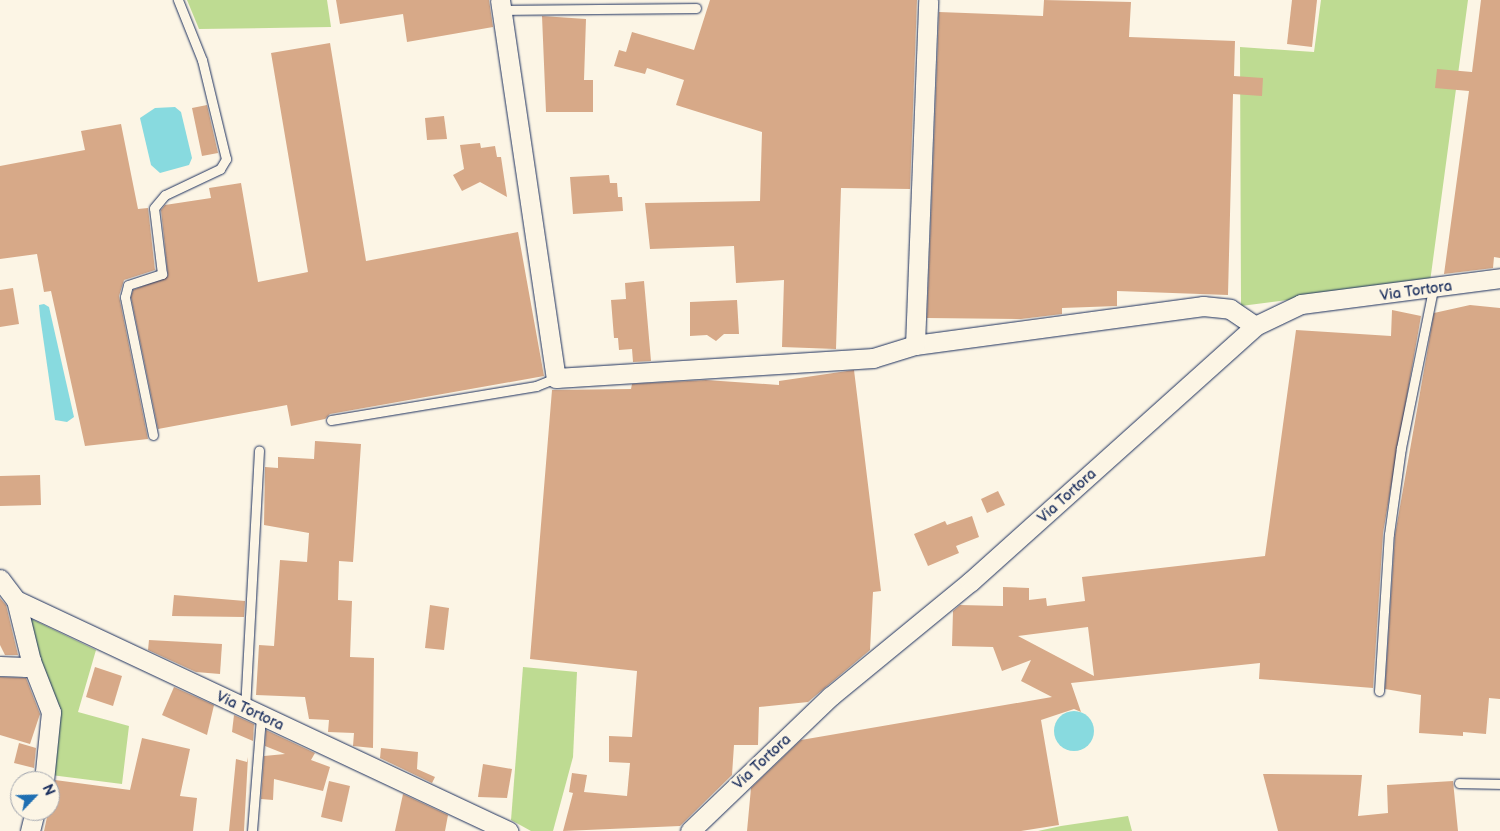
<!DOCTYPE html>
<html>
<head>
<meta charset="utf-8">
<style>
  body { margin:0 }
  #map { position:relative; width:1500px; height:831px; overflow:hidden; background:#fcf5e5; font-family:"Balsamiq Sans",sans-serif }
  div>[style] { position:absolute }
  .green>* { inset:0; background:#bedb92 }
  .water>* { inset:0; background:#88dadf }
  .round { border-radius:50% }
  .building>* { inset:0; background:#d7a988 }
  .roads { filter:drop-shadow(0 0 1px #1b2f5e) drop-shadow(0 0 1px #1b2f5e) }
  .service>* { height:9px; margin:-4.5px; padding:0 4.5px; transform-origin:4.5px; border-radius:4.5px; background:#fcf5e5 }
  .minor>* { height:19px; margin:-9.5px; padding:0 9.5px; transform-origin:9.5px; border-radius:9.5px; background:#fcf5e5 }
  span { translate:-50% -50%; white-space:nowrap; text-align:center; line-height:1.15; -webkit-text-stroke:4.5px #fcf5e5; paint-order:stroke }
  .street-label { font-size:15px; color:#1b2f5e }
  .north { position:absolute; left:10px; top:771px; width:50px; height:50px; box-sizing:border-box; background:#fcf5e5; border:1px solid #a2a6af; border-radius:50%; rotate:66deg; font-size:14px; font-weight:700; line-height:20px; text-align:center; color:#1b2f5e }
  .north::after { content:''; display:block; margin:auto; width:18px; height:22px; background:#1f6fb2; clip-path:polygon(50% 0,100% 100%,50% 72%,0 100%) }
</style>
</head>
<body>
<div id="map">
  <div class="green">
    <i style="clip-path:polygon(187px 0,327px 0,331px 27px,199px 29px)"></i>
    <i style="clip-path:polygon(1321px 0,1468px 0,1430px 282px,1241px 306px,1240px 47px,1314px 52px)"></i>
    <i style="clip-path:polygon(21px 614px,96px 650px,78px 712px,129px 726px,122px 784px,51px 775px,55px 737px)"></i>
    <i style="clip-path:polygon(523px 667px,577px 672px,573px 757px,553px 831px,531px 831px,511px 820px)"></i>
    <i style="clip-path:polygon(1128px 816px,1132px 831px,1038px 831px,1061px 826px)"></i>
  </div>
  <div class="water">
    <i style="clip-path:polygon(175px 107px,181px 112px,192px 158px,189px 165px,160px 173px,151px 165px,140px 118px,155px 108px)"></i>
    <i style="clip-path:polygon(44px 304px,49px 307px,74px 417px,67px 422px,55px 420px,40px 316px,39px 305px)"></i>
    <i class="round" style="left:1054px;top:711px;width:40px;height:40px"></i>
  </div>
  <div class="building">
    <i style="clip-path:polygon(336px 0,489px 0,493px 27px,407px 42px,403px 14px,340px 24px)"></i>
    <i style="clip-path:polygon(710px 0,917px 0,910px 189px,841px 188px,836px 349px,782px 347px,784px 280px,736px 283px,734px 246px,650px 249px,645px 203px,760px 201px,762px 132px,676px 105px,684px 80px,647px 68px,645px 74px,614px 66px,619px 50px,626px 52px,632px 32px,694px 50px)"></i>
    <i style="clip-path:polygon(1044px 0,1131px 2px,1129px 37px,1235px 41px,1234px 76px,1263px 78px,1262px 96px,1233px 94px,1228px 295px,1117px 291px,1117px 306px,1062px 308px,1062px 314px,1021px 319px,927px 318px,939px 12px,1043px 16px)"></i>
    <i style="clip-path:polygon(1292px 0,1317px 0,1312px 47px,1287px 44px)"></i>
    <i style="clip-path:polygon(1481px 0,1500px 0,1500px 258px,1494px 257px,1493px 268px,1444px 274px,1469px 91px,1435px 88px,1437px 69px,1472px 72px)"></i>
    <i style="clip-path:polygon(542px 16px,586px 19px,584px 80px,593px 80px,593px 112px,546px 112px)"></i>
    <i style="clip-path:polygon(330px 43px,366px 261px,518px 232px,544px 376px,330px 414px,325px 419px,291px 426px,287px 405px,158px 429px,131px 297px,133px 290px,168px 276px,161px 210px,165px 205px,211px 198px,209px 188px,241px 183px,258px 282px,308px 272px,271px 53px)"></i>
    <i style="clip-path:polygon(207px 105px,218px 153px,202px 156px,192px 108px)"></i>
    <i style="clip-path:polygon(444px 116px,447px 139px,427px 140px,425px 118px)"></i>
    <i style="clip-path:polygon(121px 124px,138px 209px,148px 208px,155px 270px,124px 280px,119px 296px,148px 439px,85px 446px,51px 291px,44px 292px,37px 254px,0 259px,0 166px,85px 150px,81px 131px)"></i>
    <i style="clip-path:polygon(480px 143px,481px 148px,495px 146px,497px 157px,501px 157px,507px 197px,480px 182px,462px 191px,453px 175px,464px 169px,460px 145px)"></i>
    <i style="clip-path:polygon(609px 175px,610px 183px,617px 183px,618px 197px,622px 197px,623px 211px,573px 214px,570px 177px)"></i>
    <i style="clip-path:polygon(644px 281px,651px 361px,633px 362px,632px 349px,619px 350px,618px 338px,614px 338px,611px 300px,626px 299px,625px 283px)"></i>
    <i style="clip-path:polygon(13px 288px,19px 324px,0 327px,0 290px)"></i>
    <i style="clip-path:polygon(737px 300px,739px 334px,724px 334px,716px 341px,707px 335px,690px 336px,690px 302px)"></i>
    <i style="clip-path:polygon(1470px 305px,1500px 308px,1500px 699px,1489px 698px,1486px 734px,1463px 732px,1463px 736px,1419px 733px,1421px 695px,1385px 689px,1395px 535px,1434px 313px)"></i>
    <i style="clip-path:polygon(evenodd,1392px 310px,1421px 316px,1383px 533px,1373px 688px,1259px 679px,1260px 663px,1071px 683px,1081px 712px,1074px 709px,1041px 720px,1059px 825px,1021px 831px,747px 831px,751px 788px,801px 740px,1052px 697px,1021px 681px,1031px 660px,1002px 671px,993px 647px,952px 646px,953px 611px,960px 605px,1003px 606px,1003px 587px,1029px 588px,1029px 600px,1046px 598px,1047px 606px,1085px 601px,1082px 577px,1265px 556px,1296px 330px,1391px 336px,1392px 310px,1088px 627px,1094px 676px,1018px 636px,1088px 627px)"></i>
    <i style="clip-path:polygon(854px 370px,881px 591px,873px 592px,870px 650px,808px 702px,759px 707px,758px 745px,734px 745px,732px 775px,680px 826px,563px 831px,573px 793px,569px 792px,572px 773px,587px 775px,584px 792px,627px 796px,630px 763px,609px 762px,609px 736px,632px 737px,637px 671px,530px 659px,552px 390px,631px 389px,632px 384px,706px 380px,779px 385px,779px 381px)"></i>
    <i style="clip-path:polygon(315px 441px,361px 444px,353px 562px,339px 561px,338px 600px,352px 601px,350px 657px,374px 658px,373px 748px,353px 746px,354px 733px,328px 732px,329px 720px,309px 719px,305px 697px,256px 695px,259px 645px,274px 646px,280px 560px,307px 562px,309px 533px,264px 525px,265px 467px,278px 468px,278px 457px,314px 459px)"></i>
    <i style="clip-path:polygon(40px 475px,41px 505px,0 506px,0 476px)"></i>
    <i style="clip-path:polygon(998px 491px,1005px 505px,987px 513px,981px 499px)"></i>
    <i style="clip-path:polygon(972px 516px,979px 537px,956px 546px,959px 553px,928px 566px,914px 534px,945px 521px,947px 525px)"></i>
    <i style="clip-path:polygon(174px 595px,245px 601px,244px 617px,172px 616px)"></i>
    <i style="clip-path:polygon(0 598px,6px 605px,18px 655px,5px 655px,0 645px)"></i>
    <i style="clip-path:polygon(430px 605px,449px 608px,444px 650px,425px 648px)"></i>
    <i style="clip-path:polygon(149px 640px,222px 644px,220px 674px,196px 672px,148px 650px)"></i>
    <i style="clip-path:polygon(95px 667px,122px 676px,113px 706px,86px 697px)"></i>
    <i style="clip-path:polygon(0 677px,26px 678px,40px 714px,30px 744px,0 735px)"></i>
    <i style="clip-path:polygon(174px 687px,214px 705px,207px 735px,162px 715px)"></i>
    <i style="clip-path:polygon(234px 715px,254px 724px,253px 741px,232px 732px)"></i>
    <i style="clip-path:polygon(266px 730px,315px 753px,311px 760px,330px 767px,323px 791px,274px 779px,273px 800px,261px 799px,264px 756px,285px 754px,265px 746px)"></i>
    <i style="clip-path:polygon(142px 738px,190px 749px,180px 796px,197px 798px,193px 831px,44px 831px,55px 780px,130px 790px)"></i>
    <i style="clip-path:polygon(19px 743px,36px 748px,34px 768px,14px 763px)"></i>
    <i style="clip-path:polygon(381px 748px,418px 752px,417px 769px,435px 777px,432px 783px,380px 758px)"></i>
    <i style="clip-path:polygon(248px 757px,244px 831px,229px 831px,236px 759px,247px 762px)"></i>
    <i style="clip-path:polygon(483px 764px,512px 769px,507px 798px,478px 797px)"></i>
    <i style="clip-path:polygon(1263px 774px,1362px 775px,1358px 816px,1388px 813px,1387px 785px,1453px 781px,1458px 831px,1278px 831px)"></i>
    <i style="clip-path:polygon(329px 781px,350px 786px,342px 822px,321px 817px)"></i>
    <i style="clip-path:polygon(403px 794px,448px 815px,445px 831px,395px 831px)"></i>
  </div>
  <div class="roads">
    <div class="service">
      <i style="left:501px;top:10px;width:195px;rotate:-0.6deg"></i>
      <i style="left:331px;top:420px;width:208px;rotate:-9.4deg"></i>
      <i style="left:536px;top:386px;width:22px;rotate:-22deg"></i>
      <i style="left:153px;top:435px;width:141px;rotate:-101.5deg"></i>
      <i style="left:125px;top:297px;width:12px;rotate:-76deg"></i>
      <i style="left:128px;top:285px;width:36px;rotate:-18deg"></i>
      <i style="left:162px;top:274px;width:66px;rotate:-96.9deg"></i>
      <i style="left:154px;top:208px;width:17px;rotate:-50deg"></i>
      <i style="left:165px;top:195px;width:61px;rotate:-25.3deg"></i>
      <i style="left:220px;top:169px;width:12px;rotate:-59deg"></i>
      <i style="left:226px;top:159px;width:102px;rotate:-103.6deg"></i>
      <i style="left:202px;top:60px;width:65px;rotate:-111.8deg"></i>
      <i style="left:1379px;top:691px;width:157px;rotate:-86.4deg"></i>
      <i style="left:1389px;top:534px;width:87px;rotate:-82.1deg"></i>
      <i style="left:1401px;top:448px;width:162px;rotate:-78.6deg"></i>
      <i style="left:245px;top:709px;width:259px;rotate:-86.9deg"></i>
      <i style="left:1459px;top:783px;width:41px;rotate:1.4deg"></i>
      <i style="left:252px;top:831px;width:114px;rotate:-85.5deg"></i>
    </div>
    <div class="minor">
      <i style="left:500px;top:0;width:382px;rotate:81.6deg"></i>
      <i style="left:556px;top:378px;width:318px;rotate:-3.6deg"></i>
      <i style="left:873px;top:358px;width:44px;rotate:-17.2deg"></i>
      <i style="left:915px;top:345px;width:291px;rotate:-7.7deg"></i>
      <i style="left:1203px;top:306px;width:27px;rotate:6deg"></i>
      <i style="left:1230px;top:309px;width:30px;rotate:34deg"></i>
      <i style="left:915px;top:345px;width:345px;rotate:-87.8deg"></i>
      <i style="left:0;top:579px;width:26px;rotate:53deg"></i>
      <i style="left:16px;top:600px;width:544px;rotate:25.15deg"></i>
      <i style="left:31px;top:661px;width:55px;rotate:68.6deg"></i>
      <i style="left:51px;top:712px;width:69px;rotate:95.8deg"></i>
      <i style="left:0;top:666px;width:26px;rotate:2deg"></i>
      <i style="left:26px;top:667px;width:8px;rotate:-50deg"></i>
      <i style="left:31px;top:661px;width:63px;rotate:-103.8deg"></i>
      <i style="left:30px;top:831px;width:21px;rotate:-76deg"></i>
      <i style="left:690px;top:831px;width:195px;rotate:-43.8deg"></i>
      <i style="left:831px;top:696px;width:180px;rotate:-39.4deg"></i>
      <i style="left:970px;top:582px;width:383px;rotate:-41.9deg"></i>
      <i style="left:1255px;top:326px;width:51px;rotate:-25.6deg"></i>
      <i style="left:1301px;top:304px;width:201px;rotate:-7.4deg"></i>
    </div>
  </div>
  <div class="street-label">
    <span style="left:1416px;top:291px;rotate:-8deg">Via Tortora</span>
    <span style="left:1067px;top:496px;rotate:-42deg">Via Tortora</span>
    <span style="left:250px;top:711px;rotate:25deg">Via Tortora</span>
    <span style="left:762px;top:762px;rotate:-43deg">Via Tortora</span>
  </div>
  <div class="north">N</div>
</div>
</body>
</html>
